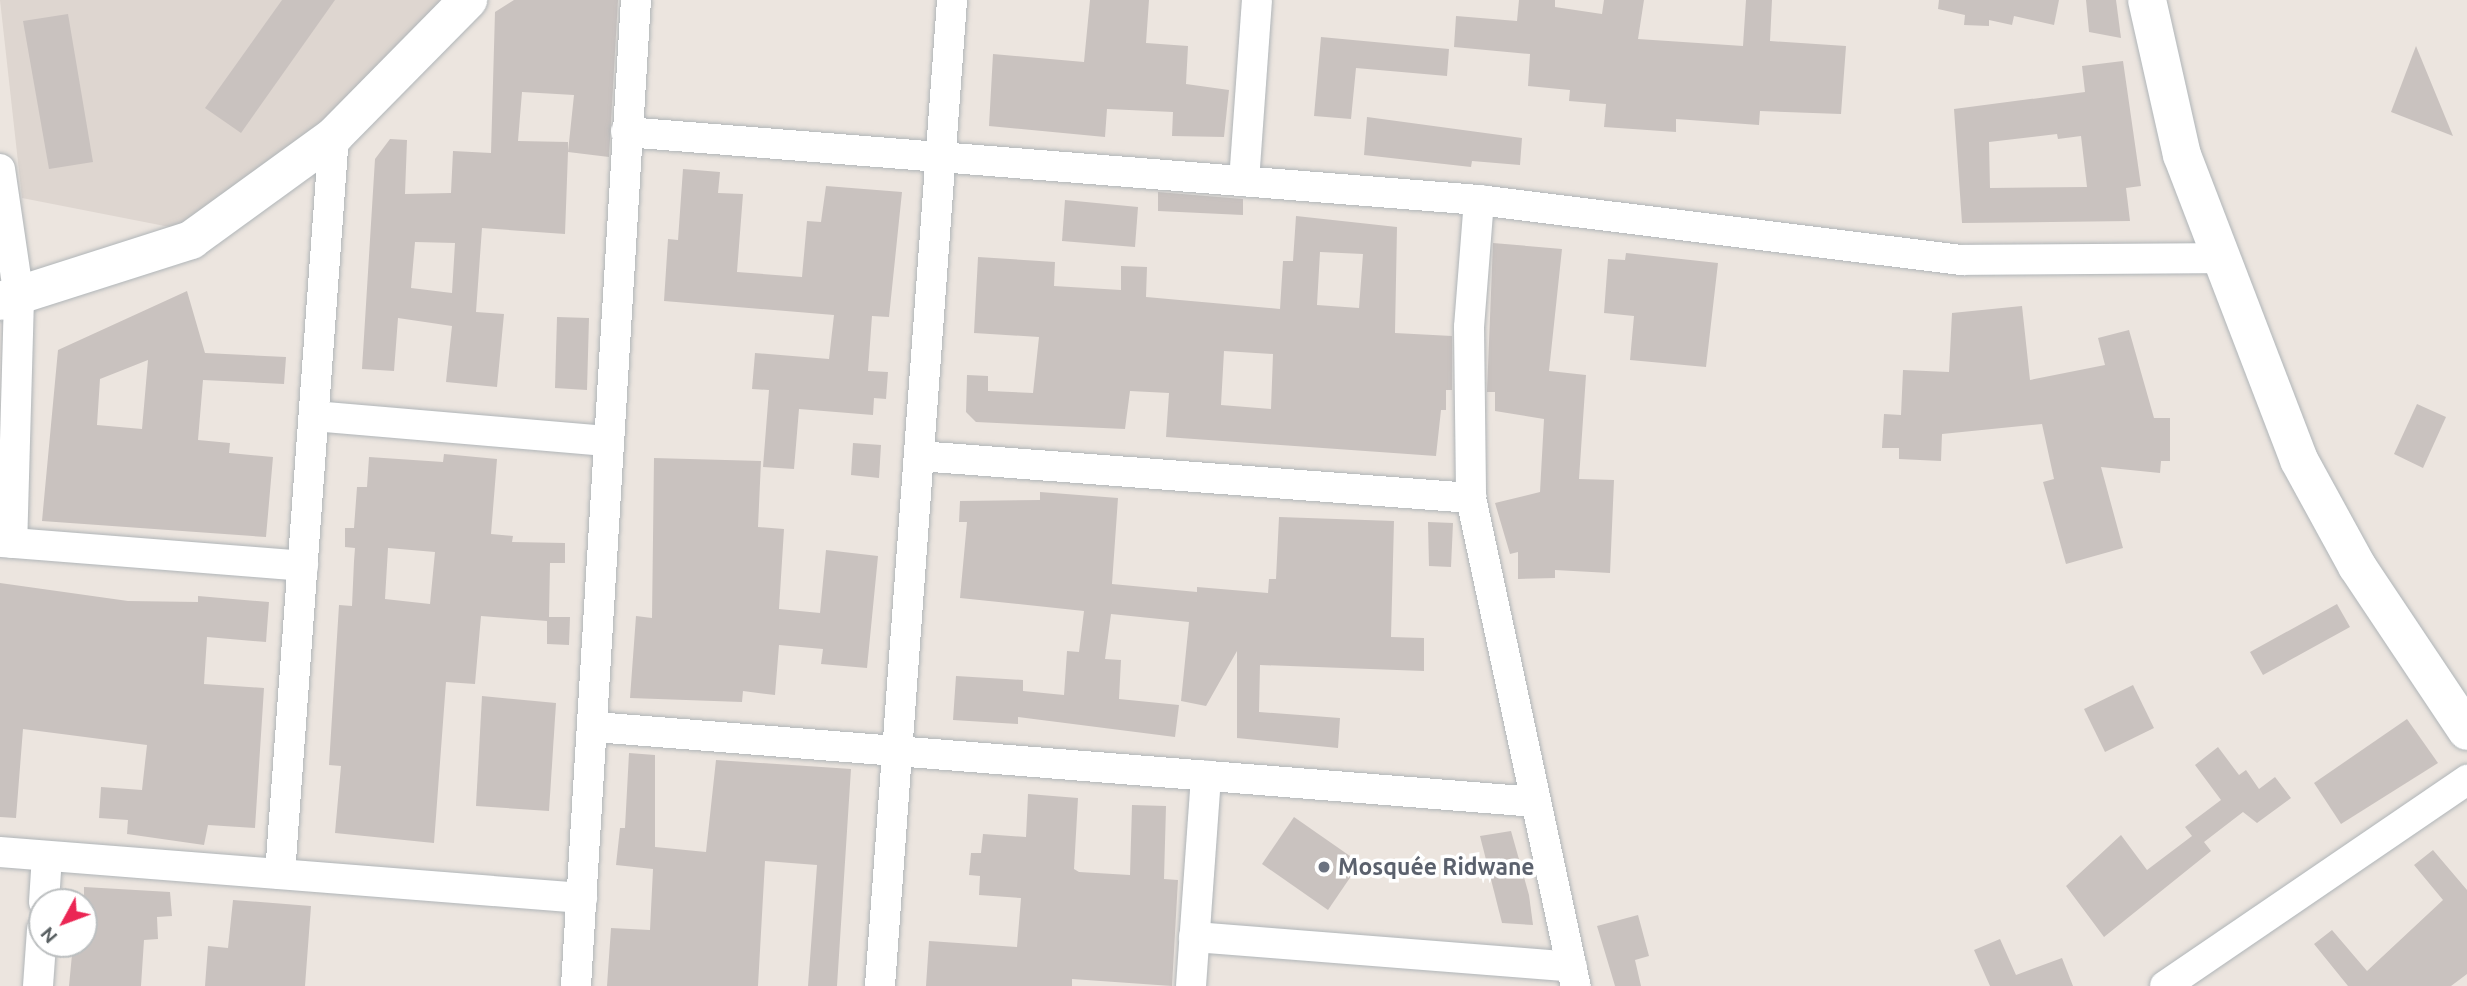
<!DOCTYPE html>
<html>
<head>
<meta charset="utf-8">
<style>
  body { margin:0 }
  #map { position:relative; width:2467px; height:986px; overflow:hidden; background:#ece5df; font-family:Ubuntu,sans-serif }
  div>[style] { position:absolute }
  .education>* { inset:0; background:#ded6d0 }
  .building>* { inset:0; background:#c9c2bf }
  .roads { filter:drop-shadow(0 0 2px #b0b5b8) drop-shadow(0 0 2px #b0b5b8) }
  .street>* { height:30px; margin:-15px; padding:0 15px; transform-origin:15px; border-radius:15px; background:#fff }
  .secondary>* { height:38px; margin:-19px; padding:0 19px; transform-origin:19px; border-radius:19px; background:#fff }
  .dots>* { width:19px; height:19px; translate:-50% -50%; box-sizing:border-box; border:4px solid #fff; border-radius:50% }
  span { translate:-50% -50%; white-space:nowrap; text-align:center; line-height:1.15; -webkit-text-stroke:7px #fff; paint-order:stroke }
  .worship-label { font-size:23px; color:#5b616d; font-weight:700 }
  .left { translate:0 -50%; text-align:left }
  .north { position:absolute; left:28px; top:888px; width:70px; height:70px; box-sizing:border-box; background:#fff; border:2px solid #bcbfc0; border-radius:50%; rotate:229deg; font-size:19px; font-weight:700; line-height:28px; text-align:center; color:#585f61 }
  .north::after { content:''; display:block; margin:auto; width:24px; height:32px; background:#eb2654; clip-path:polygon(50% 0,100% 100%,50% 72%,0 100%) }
</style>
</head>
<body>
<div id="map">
  <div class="education">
    <i style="clip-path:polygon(0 0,474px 0,318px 130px,180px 229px,22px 198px)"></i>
  </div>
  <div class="building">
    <i style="clip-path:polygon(282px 0,335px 0,241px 133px,205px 108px)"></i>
    <i style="clip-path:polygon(evenodd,514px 0,618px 0,609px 157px,568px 152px,565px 234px,482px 228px,476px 312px,504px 314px,497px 387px,446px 382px,452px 326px,398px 318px,394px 371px,362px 369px,375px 159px,390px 139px,407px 140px,405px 194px,451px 193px,453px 151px,491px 153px,495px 12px,514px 0,522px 92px,574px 95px,568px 152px,568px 142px,518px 141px,522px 92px,514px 0,415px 242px,455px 243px,452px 293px,411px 288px,415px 242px)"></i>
    <i style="clip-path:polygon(1090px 0,1149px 0,1146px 43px,1188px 46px,1186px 84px,1229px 90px,1224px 137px,1172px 136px,1173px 112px,1107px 109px,1105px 137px,989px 126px,993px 54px,1084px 62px)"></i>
    <i style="clip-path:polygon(1519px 0,1555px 0,1555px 7px,1602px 14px,1604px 0,1644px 0,1638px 39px,1743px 46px,1746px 0,1772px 0,1770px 41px,1846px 46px,1841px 114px,1760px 111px,1759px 125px,1676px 119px,1676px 132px,1604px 127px,1606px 104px,1569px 101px,1570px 90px,1528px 86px,1530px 54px,1454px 47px,1456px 16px,1517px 21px)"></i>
    <i style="clip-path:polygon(1939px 0,2059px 0,2054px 25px,2014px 16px,2012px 25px,1989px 20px,1989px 26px,1964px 25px,1965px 15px,1938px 9px)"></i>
    <i style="clip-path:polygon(2086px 0,2116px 0,2121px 38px,2089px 32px)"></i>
    <i style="clip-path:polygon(68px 14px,93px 162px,49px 169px,23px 21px)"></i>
    <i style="clip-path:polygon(1321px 37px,1449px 49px,1447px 76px,1356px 68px,1351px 119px,1314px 116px)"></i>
    <i style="clip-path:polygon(2416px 46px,2453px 136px,2391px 112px)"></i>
    <i style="clip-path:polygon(evenodd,2123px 61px,2141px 186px,2126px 188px,2130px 221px,1962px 223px,1954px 109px,2085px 92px,2082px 66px,2123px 61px,2057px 134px,2058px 139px,2081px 136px,2087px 187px,1990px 188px,1989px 142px,2057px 134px)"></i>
    <i style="clip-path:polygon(1367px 117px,1522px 138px,1520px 165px,1472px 161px,1471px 167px,1364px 155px)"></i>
    <i style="clip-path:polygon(683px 169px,720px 172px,718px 193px,743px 194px,737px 272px,802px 277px,807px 221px,821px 222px,826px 186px,902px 192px,889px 317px,872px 316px,868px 371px,888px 372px,886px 399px,874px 398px,873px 415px,799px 409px,794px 469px,763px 467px,769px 390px,752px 389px,755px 353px,829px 359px,834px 315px,664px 301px,668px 239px,678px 240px)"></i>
    <i style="clip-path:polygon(1158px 192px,1243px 199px,1243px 215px,1158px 211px)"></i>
    <i style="clip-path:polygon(1065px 200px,1138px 207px,1135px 247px,1062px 241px)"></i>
    <i style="clip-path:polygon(evenodd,1296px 216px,1397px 227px,1395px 333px,1452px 336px,1452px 390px,1446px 390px,1446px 410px,1441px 410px,1436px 456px,1166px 437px,1169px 393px,1130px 391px,1125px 429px,976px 422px,966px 412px,967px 375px,988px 376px,988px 391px,1033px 393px,1039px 337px,974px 333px,978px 257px,1055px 262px,1054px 286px,1121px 290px,1121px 266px,1147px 267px,1146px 297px,1280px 309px,1283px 261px,1293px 261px,1296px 216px,1320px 252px,1363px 254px,1359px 308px,1317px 305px,1320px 252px,1296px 216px,1224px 351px,1273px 354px,1271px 409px,1221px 405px,1224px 351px)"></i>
    <i style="clip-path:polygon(1493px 243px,1562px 249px,1549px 371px,1586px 375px,1579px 479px,1614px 480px,1610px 573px,1555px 570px,1555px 578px,1518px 579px,1518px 552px,1510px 554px,1495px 503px,1540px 492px,1544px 419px,1495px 411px,1495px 392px,1487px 392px)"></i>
    <i style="clip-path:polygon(1626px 253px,1718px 263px,1706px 367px,1630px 360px,1634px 316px,1604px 313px,1608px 259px,1625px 260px)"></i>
    <i style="clip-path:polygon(evenodd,187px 291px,205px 353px,286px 357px,284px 384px,203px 380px,198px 440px,230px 443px,229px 453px,273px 457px,266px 537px,42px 521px,58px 350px,187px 291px,148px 360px,142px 429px,97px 425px,100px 379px,148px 360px)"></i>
    <i style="clip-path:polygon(2022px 306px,2030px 380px,2105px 365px,2098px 338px,2129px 330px,2154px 418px,2170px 418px,2170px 461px,2161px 461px,2160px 473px,2101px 467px,2123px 548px,2066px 564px,2043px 482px,2054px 479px,2042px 424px,1942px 434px,1941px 461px,1899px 459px,1899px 448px,1882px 448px,1884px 414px,1901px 415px,1903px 370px,1949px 372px,1952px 313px)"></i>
    <i style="clip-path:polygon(557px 317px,589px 318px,587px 390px,555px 388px)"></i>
    <i style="clip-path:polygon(2417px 404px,2446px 417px,2423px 468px,2394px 454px)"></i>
    <i style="clip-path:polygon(853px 443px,881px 445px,879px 478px,851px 475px)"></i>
    <i style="clip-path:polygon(evenodd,444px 454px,497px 459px,491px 534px,513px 536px,512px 542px,565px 543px,565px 563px,550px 563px,549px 617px,570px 617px,569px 645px,547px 644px,547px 621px,481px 616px,475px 684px,446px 682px,434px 843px,335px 833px,341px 766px,329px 765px,339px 605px,352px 606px,354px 561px,355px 548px,345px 547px,345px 528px,354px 528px,357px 487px,367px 487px,369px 457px,443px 462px,444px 454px,388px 548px,435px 552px,430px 604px,385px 599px,388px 548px)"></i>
    <i style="clip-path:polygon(654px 458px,761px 461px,758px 527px,784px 529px,779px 609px,820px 613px,826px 550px,878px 556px,867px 668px,821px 664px,823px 649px,779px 645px,775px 695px,743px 691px,742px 702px,630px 698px,636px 616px,652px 618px)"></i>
    <i style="clip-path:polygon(1040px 492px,1118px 498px,1112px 584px,1197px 592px,1197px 587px,1268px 593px,1269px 579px,1276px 579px,1279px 517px,1394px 521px,1391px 637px,1424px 638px,1424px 671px,1260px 665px,1259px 712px,1340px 718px,1338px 748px,1237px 738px,1237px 651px,1206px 706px,1181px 701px,1189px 622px,1111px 614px,1105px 659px,1121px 660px,1119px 699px,1179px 705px,1175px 737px,1018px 717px,1018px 724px,953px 720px,956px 676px,1023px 680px,1023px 691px,1064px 695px,1067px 651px,1079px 652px,1084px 611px,960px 598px,967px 522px,959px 522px,960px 501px,1040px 500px)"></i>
    <i style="clip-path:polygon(1428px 522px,1453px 523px,1451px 567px,1429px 566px)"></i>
    <i style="clip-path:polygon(0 583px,128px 601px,198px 602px,198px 596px,269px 602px,266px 642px,207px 637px,204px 684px,264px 688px,255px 828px,208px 825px,204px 845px,127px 834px,128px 820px,99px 818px,101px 787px,142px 790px,147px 745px,23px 729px,16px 818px,0 817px)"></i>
    <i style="clip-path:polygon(2337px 604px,2350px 627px,2263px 675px,2250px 652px)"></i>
    <i style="clip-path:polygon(2133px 685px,2154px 728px,2105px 752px,2084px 709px)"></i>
    <i style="clip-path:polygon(482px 696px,556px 703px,549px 811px,476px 806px)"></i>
    <i style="clip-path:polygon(2407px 719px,2438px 763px,2341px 824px,2314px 783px)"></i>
    <i style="clip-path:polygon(2218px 747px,2239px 775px,2246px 770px,2259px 789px,2275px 777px,2291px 798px,2257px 823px,2243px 812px,2204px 842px,2211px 851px,2104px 937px,2066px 886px,2121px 835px,2147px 870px,2192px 836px,2185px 827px,2221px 800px,2195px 765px)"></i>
    <i style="clip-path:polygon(629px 753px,655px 755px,655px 847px,706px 852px,716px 760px,851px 769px,837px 986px,808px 986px,817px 865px,765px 861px,758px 986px,607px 986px,611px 928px,650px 930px,653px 869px,616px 865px,620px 828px,625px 828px)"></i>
    <i style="clip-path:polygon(1028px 794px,1078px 798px,1074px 869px,1079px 872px,1130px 875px,1132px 805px,1166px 806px,1164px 879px,1178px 880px,1172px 986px,1072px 979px,1072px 986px,926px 986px,929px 941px,1017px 947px,1021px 898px,979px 895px,980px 876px,969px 875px,971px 853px,981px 853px,983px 834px,1026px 837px)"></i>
    <i style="clip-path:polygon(1294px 817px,1360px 863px,1328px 910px,1262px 864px)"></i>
    <i style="clip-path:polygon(1511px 831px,1529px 895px,1533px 925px,1502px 923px,1480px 836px)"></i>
    <i style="clip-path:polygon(2433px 850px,2467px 890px,2467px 974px,2451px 986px,2348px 986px,2314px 944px,2332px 930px,2367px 971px,2443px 900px,2414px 865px)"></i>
    <i style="clip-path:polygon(84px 887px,170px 892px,172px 916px,157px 917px,158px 939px,144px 940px,141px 986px,69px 986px,73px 944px,84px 944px)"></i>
    <i style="clip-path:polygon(233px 900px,311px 906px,305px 986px,205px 986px,208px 946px,228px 948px)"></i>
    <i style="clip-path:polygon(1638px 915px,1649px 956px,1635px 960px,1641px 986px,1615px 986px,1597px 926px)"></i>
    <i style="clip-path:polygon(2000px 939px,2016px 975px,2062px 958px,2073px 986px,1990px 986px,1974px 950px)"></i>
  </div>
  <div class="roads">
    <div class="street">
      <i style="left:626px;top:132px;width:856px;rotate:4.56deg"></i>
      <i style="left:1479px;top:200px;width:487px;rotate:7.1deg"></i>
      <i style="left:1962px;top:260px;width:259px;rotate:-0.4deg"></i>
      <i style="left:0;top:169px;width:130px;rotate:81.6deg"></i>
      <i style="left:19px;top:298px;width:245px;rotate:91.6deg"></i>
      <i style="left:1244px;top:181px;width:181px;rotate:-85.9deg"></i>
      <i style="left:1479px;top:200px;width:127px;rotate:94.5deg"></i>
      <i style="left:1469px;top:327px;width:171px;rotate:89.3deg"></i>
      <i style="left:1471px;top:498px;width:499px;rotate:77.9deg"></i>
      <i style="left:314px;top:416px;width:293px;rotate:4.9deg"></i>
      <i style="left:919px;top:456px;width:554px;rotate:4.35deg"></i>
      <i style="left:0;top:542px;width:304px;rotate:4.5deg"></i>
      <i style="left:595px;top:727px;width:943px;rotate:4.56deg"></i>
      <i style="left:0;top:852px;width:584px;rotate:4.52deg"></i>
      <i style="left:280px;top:874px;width:740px;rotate:-85.82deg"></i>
      <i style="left:44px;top:902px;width:46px;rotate:-86.3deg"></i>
      <i style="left:1194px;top:937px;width:379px;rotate:4.5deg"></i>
      <i style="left:38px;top:986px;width:56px;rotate:-85.9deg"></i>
      <i style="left:576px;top:986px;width:988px;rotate:-86.52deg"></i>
      <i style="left:880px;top:986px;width:989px;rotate:-85.82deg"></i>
      <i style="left:1191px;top:986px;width:211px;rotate:-85.9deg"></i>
      <i style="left:2165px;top:986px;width:366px;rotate:-34.3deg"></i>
    </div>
    <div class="secondary">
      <i style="left:2147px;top:0;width:159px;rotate:77.3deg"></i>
      <i style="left:2182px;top:155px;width:327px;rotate:69deg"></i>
      <i style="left:2299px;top:460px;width:121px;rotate:61.3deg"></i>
      <i style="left:2357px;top:566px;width:198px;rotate:56.3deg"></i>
      <i style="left:0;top:301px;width:201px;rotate:-17.7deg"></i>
      <i style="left:191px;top:240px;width:177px;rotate:-36deg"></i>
      <i style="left:334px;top:136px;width:191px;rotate:-45.4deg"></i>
    </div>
  </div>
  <div class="dots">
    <i style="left:1324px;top:867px;background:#6b7280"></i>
  </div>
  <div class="worship-label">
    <span class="left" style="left:1338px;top:867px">Mosquée Ridwane</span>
  </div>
  <div class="north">N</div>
</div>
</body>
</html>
